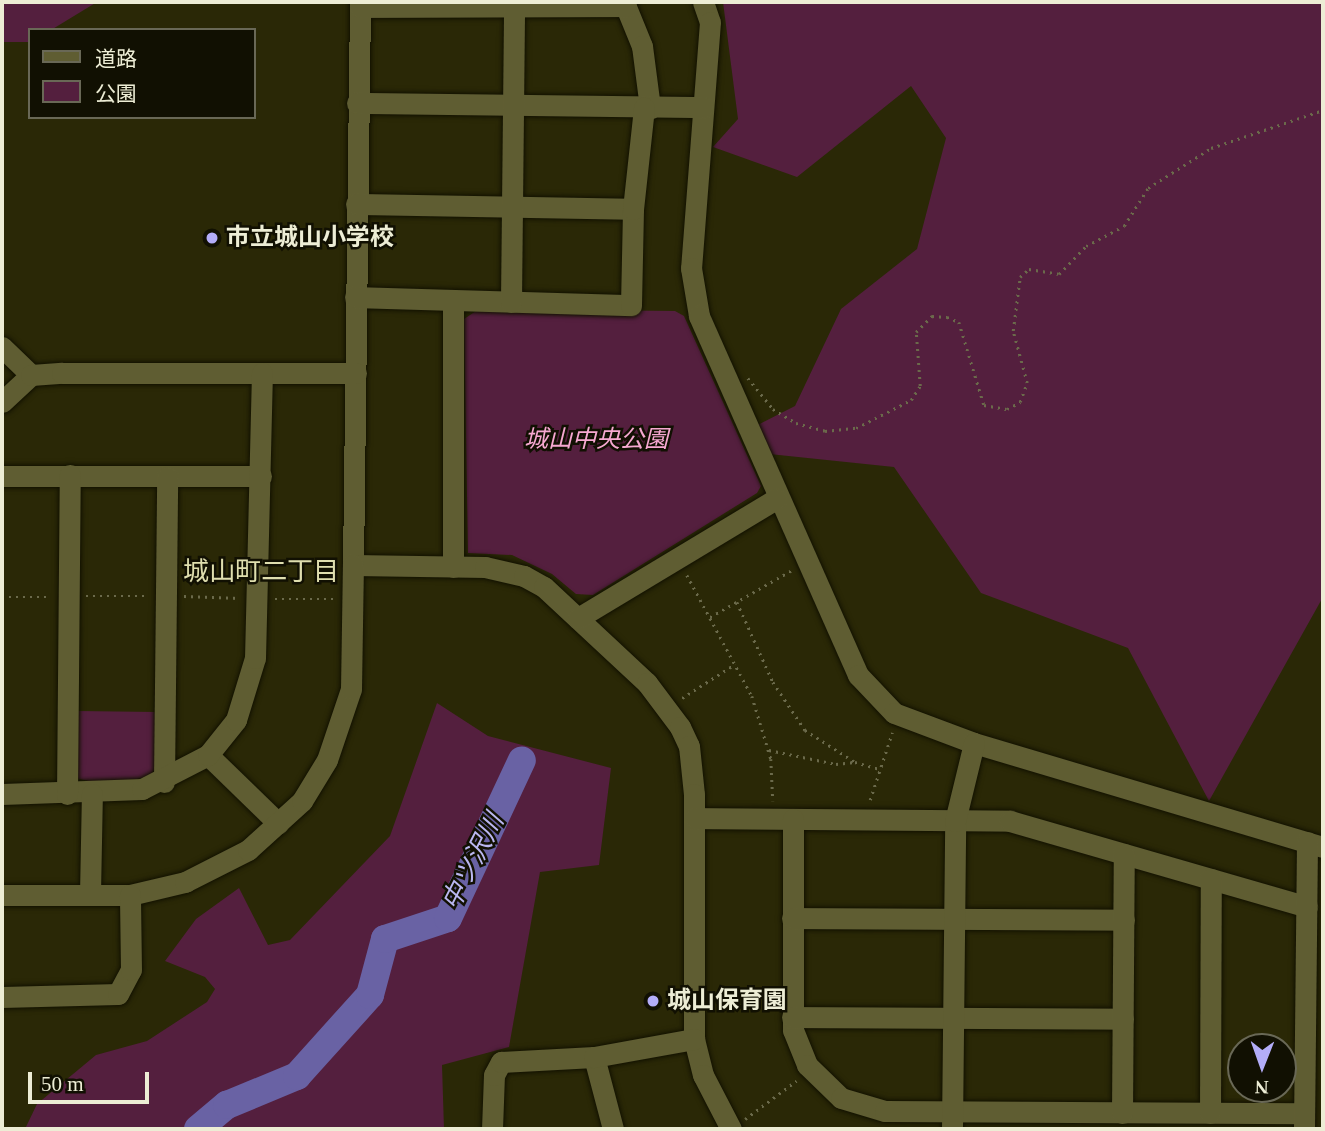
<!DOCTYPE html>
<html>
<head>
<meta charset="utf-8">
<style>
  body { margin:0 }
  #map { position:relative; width:1325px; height:1131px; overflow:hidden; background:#2a2806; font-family:"Times New Roman","Noto Sans JP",serif }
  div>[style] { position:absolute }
  .green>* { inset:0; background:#541f3e }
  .river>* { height:28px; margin:-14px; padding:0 14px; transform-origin:14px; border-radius:14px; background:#6962a4 }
  .path>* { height:2.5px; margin-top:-1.25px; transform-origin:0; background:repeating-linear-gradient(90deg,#6b6a4b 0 2px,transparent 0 7px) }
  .roads { filter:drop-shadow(0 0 2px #121100) drop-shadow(0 0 2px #121100) }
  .minor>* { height:21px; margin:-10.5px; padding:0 10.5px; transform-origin:10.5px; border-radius:10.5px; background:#5f5d32 }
  .dots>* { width:19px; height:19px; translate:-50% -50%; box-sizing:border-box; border:4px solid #111002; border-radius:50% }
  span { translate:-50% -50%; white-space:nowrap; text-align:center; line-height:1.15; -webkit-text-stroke:5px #111002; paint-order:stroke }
  .poi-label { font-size:24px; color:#ededd5; font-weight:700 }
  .left { translate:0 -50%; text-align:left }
  .park-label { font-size:24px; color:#f6a8d1; font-style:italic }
  .neighbourhood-label { font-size:26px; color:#dfdeae }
  .water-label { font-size:26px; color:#bab7f0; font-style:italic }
  .frame { position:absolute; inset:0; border:4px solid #ededd5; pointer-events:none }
  .legend { position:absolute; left:28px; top:28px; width:228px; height:91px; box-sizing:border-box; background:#111002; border:2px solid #696856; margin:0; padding:9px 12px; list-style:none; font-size:21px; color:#ededd5 }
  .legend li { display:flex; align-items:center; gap:14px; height:35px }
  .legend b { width:35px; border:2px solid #696856 }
  .north { position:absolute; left:1227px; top:1033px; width:70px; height:70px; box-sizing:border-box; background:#111002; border:2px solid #696856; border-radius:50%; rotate:181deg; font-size:19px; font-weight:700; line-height:28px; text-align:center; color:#ededd5 }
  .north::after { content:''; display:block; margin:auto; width:24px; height:32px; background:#b3adf9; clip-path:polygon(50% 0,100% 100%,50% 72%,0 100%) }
  .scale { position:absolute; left:28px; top:1072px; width:121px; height:32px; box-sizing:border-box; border:4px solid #ededd5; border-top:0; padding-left:9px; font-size:21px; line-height:24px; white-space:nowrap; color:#ededd5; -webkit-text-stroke:5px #111002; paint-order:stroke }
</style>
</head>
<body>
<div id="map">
  <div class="green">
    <i style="clip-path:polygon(2px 2px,97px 2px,51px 30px,30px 30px,28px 42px,2px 42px)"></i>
    <i style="clip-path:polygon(723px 2px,1323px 2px,1323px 597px,1209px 801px,1128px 648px,981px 593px,894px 467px,751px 452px,746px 431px,795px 406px,841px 309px,917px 249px,946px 138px,911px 86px,797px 177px,713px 147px,738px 119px)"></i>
    <i style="clip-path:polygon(479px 309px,675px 311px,684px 316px,761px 486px,757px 493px,593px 595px,576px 594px,552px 574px,512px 555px,468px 553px,464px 319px)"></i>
    <i style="clip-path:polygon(437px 703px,488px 736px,611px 768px,599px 865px,540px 872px,509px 1047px,442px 1065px,444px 1129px,25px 1129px,37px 1104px,96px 1055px,147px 1041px,207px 1002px,215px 989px,205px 977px,165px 961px,196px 919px,239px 888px,268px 945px,290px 940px,390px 836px)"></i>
    <i style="clip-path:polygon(77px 711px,157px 712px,157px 766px,149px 777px,103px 784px,75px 778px)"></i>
  </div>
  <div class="river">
    <i style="left:198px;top:1129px;width:38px;rotate:-40deg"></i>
    <i style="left:227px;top:1105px;width:76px;rotate:-22.5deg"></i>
    <i style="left:297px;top:1076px;width:109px;rotate:-48deg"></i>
    <i style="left:370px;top:995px;width:58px;rotate:-75deg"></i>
    <i style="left:385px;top:939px;width:66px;rotate:-18.4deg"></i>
    <i style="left:448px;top:918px;width:174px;rotate:-64.9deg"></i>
  </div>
  <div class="path">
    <i style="left:748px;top:378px;width:40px;rotate:51deg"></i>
    <i style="left:773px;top:409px;width:27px;rotate:31deg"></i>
    <i style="left:796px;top:423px;width:30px;rotate:15deg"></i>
    <i style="left:825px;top:431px;width:31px;rotate:-6deg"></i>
    <i style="left:856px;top:428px;width:62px;rotate:-27deg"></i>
    <i style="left:911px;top:400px;width:17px;rotate:-57deg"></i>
    <i style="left:920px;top:386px;width:54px;rotate:-94.2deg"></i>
    <i style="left:916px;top:332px;width:23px;rotate:-45deg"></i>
    <i style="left:932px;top:316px;width:15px;rotate:4deg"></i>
    <i style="left:947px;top:317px;width:13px;rotate:23deg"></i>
    <i style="left:959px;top:322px;width:87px;rotate:73.2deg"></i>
    <i style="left:984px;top:405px;width:23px;rotate:10deg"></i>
    <i style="left:1007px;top:409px;width:15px;rotate:-28deg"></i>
    <i style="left:1020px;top:402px;width:20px;rotate:-70deg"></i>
    <i style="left:1027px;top:383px;width:54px;rotate:-105.1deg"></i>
    <i style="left:1013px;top:331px;width:54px;rotate:-82.6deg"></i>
    <i style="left:1020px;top:277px;width:12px;rotate:-42deg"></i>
    <i style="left:1029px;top:269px;width:30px;rotate:9deg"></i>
    <i style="left:1059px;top:274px;width:39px;rotate:-46deg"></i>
    <i style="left:1086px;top:246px;width:43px;rotate:-27.8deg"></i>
    <i style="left:1124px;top:226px;width:45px;rotate:-57.7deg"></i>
    <i style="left:1148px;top:188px;width:75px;rotate:-32.4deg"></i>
    <i style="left:1211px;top:148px;width:118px;rotate:-18.7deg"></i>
    <i style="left:687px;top:575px;width:137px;rotate:61.8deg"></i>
    <i style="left:752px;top:696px;width:66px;rotate:73.2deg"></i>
    <i style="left:771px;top:759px;width:42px;rotate:87.3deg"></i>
    <i style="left:86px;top:596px;width:63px"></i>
    <i style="left:184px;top:596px;width:56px;rotate:2deg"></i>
    <i style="left:2px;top:597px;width:49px"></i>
    <i style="left:275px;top:599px;width:59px"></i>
    <i style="left:737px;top:602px;width:88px;rotate:65.8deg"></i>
    <i style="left:773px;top:682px;width:58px;rotate:56.3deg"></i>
    <i style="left:805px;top:730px;width:59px;rotate:32.6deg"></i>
    <i style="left:855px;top:762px;width:26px;rotate:16deg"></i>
    <i style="left:710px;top:617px;width:95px;rotate:-29.8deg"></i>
    <i style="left:682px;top:698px;width:63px;rotate:-32.7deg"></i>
    <i style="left:769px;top:750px;width:68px;rotate:11.8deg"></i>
    <i style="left:836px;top:764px;width:19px;rotate:-6deg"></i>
    <i style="left:870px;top:800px;width:71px;rotate:-71.8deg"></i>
    <i style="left:745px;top:1119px;width:64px;rotate:-36.7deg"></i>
  </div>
  <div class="roads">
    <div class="minor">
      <i style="left:360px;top:2px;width:563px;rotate:90.71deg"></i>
      <i style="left:353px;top:565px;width:132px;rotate:0.9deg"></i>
      <i style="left:485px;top:567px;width:40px;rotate:13deg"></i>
      <i style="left:524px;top:576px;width:23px;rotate:29deg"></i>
      <i style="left:544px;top:587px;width:141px;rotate:43deg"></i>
      <i style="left:647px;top:683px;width:55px;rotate:53.1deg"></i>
      <i style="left:680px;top:727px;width:21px;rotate:65deg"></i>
      <i style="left:689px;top:746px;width:48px;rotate:84.1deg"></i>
      <i style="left:694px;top:794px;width:245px;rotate:90deg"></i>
      <i style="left:694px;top:1039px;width:37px;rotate:76deg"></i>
      <i style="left:703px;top:1075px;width:61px;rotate:62.6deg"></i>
      <i style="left:624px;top:2px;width:48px;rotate:67.8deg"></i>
      <i style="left:642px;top:46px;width:63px;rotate:82.6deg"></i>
      <i style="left:703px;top:2px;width:21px;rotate:71deg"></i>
      <i style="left:710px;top:22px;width:247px;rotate:94.4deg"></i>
      <i style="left:691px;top:268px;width:49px;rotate:80.5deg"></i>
      <i style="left:699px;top:316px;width:393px;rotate:66.1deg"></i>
      <i style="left:858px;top:675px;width:52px;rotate:46.5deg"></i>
      <i style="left:894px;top:713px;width:85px;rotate:20.6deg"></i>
      <i style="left:974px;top:743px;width:364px;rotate:16.6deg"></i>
      <i style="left:360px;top:7px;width:266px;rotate:-0.2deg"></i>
      <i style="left:357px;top:103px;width:346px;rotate:0.7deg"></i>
      <i style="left:356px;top:204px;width:277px;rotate:1deg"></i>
      <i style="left:355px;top:297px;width:276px;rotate:1.7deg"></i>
      <i style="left:631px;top:305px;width:96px;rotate:-88.8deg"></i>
      <i style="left:633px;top:209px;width:102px;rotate:-83.8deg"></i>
      <i style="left:511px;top:302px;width:296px;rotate:-89.4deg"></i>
      <i style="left:2px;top:347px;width:40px;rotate:44deg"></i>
      <i style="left:2px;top:402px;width:40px;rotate:-43deg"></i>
      <i style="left:31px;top:375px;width:31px;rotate:-4deg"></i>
      <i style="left:62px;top:373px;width:294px"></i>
      <i style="left:2px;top:476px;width:259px"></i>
      <i style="left:453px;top:567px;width:267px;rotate:-90deg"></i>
      <i style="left:578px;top:618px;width:231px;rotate:-31deg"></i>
      <i style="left:208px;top:755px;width:98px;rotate:44.2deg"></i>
      <i style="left:164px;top:782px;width:305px;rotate:-89.4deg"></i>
      <i style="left:2px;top:794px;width:140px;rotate:-2deg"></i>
      <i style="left:142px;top:789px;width:74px;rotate:-27.3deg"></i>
      <i style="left:208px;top:755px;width:45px;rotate:-51.3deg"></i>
      <i style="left:236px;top:720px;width:65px;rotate:-73deg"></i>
      <i style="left:255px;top:658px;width:285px;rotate:-88.6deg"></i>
      <i style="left:67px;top:794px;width:319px;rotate:-89.5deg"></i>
      <i style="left:695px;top:818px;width:315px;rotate:0.5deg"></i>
      <i style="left:1010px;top:821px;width:309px;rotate:16.1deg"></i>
      <i style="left:793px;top:819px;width:211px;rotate:90deg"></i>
      <i style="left:793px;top:1030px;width:38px;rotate:68deg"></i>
      <i style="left:807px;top:1065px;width:47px;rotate:44.1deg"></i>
      <i style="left:841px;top:1098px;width:46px;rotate:16.5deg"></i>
      <i style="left:885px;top:1111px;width:419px;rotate:0.3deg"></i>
      <i style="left:90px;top:894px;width:100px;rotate:-88.9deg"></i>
      <i style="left:2px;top:895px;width:128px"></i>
      <i style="left:130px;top:895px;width:57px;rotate:-13.3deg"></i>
      <i style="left:185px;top:882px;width:71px;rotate:-26.9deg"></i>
      <i style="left:248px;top:850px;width:73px;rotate:-42.2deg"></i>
      <i style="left:302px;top:801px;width:48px;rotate:-58.6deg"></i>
      <i style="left:327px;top:760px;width:75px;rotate:-71.3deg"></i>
      <i style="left:351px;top:689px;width:124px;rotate:-89.1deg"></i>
      <i style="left:792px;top:918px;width:332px;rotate:0.3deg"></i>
      <i style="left:2px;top:997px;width:116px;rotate:-1.5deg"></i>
      <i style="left:118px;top:994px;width:27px;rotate:-62deg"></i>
      <i style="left:131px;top:970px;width:75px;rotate:-90.8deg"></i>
      <i style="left:792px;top:1017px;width:331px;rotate:0.3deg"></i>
      <i style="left:594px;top:1057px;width:74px;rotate:75.2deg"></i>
      <i style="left:1122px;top:1113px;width:259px;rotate:-89.6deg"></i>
      <i style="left:1210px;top:1113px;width:234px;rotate:-89.8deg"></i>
      <i style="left:492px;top:1129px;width:54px;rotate:-87.9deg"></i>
      <i style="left:494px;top:1075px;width:15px;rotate:-62deg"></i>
      <i style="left:501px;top:1062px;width:93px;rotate:-3.1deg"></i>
      <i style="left:594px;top:1057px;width:102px;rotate:-10.2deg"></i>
      <i style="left:952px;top:1129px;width:308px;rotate:-89.4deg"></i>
      <i style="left:955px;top:821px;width:80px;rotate:-76.3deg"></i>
      <i style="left:1304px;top:1129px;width:287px;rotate:-89.4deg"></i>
    </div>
  </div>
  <div class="dots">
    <i style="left:212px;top:238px;background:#b3adf9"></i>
    <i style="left:653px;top:1001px;background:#b3adf9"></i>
  </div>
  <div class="poi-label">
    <span class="left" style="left:226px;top:238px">市立城山小学校</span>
    <span class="left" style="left:667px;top:1001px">城山保育園</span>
  </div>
  <div class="park-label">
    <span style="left:596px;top:440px">城山中央公園</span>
  </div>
  <div class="neighbourhood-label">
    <span style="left:261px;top:572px">城山町二丁目</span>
  </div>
  <div class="water-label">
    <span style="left:473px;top:862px;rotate:-63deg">中ツ沢川</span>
  </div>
  <div class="frame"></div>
  <ul class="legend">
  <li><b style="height:9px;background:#5f5d32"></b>道路</li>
  <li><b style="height:19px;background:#541f3e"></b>公園</li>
  </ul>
  <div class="north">N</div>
  <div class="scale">50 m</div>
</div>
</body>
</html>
